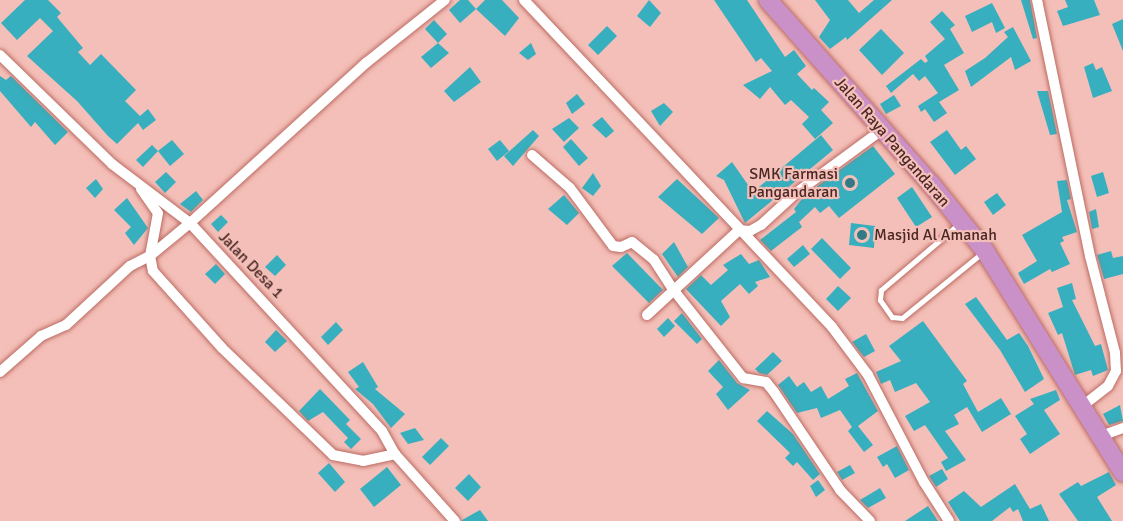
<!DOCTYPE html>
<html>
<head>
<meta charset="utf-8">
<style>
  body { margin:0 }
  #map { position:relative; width:1123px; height:521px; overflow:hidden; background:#f4bfb8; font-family:Signika,sans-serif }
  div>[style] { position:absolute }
  .building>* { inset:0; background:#37afbe }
  .roads { filter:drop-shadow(0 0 2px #bc6b62) drop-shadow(0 0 2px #bc6b62) }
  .service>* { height:5px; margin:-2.5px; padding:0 2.5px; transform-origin:2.5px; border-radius:2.5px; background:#fff }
  .minor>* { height:10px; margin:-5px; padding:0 5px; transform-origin:5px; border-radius:5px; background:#fff }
  .trunk>* { height:18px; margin:-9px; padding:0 9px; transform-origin:9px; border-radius:9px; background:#ca90c8 }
  .dots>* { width:16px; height:16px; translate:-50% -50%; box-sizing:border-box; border:3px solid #f4bfb8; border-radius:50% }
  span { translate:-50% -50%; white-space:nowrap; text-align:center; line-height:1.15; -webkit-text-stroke:4.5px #f4bfb8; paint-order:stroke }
  .street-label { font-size:16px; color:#4b2824 }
  .poi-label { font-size:16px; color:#4b2824 }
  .right { translate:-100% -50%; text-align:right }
  .left { translate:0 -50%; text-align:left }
</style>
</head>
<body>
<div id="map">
  <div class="building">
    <i style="clip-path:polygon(25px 0,48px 0,61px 13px,57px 17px,83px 48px,78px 52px,90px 65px,101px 54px,136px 90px,125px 101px,140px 116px,148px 109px,156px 120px,143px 130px,138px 123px,117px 144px,108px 136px,77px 101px,27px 56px,53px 31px,40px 18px,17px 40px,1px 23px)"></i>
    <i style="clip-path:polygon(460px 0,468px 0,476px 9px,460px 23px,449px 10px)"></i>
    <i style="clip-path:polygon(485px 0,502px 0,519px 18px,505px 36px,476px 9px)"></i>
    <i style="clip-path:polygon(649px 0,661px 13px,650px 27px,637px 16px)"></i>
    <i style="clip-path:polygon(714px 0,747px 0,785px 57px,794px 50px,806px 66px,797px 74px,812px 90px,814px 88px,829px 102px,821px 110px,833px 123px,815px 139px,802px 124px,809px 117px,791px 100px,785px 105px,770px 87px,760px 99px,743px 85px,772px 71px,761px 58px,756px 62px)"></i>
    <i style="clip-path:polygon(815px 0,848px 0,859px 13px,874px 0,892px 0,847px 40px,846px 37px,830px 49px,819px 37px,830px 20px)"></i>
    <i style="clip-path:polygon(1021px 0,1030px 0,1037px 38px,1033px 39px)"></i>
    <i style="clip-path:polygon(1065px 0,1094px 0,1100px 15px,1063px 26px,1057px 11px,1068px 7px)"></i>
    <i style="clip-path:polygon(992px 3px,1005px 28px,996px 33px,992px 22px,972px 32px,965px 16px)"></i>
    <i style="clip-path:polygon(942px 11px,955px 25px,950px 29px,964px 53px,944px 65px,959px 90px,939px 102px,947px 113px,934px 122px,925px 109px,921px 112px,918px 106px,938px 93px,925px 76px,919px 81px,913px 74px,891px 93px,886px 86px,921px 59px,925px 63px,928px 61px,925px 56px,945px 39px,930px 22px)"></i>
    <i style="clip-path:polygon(1123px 19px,1123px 51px,1112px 24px)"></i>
    <i style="clip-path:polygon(434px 20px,447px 34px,438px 43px,425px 29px)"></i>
    <i style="clip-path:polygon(607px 26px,617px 36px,598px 55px,588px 45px)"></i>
    <i style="clip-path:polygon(1013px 27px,1031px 61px,1015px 70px,1011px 57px,971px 87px,965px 71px,985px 58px,1008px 37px,1004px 32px)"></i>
    <i style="clip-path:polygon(881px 29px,904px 53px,882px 75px,859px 50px)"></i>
    <i style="clip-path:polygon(438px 43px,449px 53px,431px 68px,421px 57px)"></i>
    <i style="clip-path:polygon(531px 43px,536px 54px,528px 60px,519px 53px)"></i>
    <i style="clip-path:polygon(1093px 63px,1096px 70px,1102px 67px,1112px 91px,1093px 98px,1084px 67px)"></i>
    <i style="clip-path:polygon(470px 67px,481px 82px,454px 102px,444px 91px)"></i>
    <i style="clip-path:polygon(0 76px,6px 80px,11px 76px,68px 132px,55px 145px,35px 122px,31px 127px,0 91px)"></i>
    <i style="clip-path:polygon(1037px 91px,1048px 91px,1057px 134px,1050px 135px)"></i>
    <i style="clip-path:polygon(577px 94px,585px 104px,572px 114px,566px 103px)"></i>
    <i style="clip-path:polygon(894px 95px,901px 106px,886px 114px,880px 104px)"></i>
    <i style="clip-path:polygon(664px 103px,673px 112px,660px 126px,651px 111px)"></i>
    <i style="clip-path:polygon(602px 117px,614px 131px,606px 138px,592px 125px)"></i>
    <i style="clip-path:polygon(569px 118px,579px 128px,564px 142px,552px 129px)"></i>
    <i style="clip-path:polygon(533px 130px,539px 136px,513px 166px,504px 156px)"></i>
    <i style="clip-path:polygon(947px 130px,961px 150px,966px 146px,976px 159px,955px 175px,930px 142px)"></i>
    <i style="clip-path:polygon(821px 135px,833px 150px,745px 223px,724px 180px,716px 176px,732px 162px,753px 192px)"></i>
    <i style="clip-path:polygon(571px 139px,588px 158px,579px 166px,563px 147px)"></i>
    <i style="clip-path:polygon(172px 140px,184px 154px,170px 166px,158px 151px)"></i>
    <i style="clip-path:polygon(500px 140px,509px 151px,497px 161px,488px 149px)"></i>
    <i style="clip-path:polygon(152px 145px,158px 151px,143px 167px,136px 160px)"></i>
    <i style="clip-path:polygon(873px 146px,895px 174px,839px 218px,829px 206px,820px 213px,815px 207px,799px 222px,802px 227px,771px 251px,760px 240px,796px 212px,794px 209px,805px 195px)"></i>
    <i style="clip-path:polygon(166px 172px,176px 182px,165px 193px,155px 182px)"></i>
    <i style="clip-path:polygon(1103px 172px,1109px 193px,1097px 197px,1091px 176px)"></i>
    <i style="clip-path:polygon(593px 173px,601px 186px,593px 196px,582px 188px)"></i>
    <i style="clip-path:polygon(96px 179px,103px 189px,95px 198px,86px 188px)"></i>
    <i style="clip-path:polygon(677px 179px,719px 218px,702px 234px,658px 197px)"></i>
    <i style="clip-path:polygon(1067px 180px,1071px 199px,1067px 200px,1077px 232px,1062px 237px,1064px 241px,1060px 243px,1070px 264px,1052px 272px,1050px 269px,1024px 284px,1018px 273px,1037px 261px,1022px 235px,1062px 212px,1057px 181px)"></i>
    <i style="clip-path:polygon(912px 187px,932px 217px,916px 227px,897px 198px)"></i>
    <i style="clip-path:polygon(196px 191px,203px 200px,191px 212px,180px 204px)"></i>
    <i style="clip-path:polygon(997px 193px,1006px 205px,993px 215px,984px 202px)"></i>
    <i style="clip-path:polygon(564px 195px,579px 213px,567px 225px,548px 209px)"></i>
    <i style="clip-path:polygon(127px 198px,148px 228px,134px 245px,125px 233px,131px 227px,114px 210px)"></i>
    <i style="clip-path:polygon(1096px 209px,1099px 227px,1092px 229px,1089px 212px)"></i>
    <i style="clip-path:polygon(221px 215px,228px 222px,218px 232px,211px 224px)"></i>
    <i style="clip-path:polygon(851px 223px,875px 226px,874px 248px,849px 245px)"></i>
    <i style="clip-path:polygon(822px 238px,851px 268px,840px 279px,811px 249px)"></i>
    <i style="clip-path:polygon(674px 242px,688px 267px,678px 277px,662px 254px)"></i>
    <i style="clip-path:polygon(803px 245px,810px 254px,794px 267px,787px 259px)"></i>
    <i style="clip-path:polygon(1111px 251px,1113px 258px,1123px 256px,1123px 274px,1104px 279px,1097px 255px)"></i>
    <i style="clip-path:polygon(627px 253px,663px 290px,649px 303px,612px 266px)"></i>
    <i style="clip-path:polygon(741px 254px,749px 264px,759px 260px,770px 277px,755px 282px,758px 286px,749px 294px,740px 284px,721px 301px,730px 317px,721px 326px,686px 289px,701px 275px,711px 285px,728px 270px,723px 265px)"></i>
    <i style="clip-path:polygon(277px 255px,286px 265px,275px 276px,265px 267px)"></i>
    <i style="clip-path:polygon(216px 264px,225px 274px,215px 284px,205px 274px)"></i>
    <i style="clip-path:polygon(1072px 283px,1076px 299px,1072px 300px,1095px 346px,1101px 344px,1108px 370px,1093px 376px,1091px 370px,1075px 375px,1062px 333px,1058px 335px,1048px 313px,1063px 307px,1057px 288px)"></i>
    <i style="clip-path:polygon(838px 286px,851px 298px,838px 311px,826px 299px)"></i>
    <i style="clip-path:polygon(976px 297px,1007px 340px,1019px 333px,1028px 346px,1044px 379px,1025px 392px,1000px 350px,965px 304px)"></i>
    <i style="clip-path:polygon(682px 313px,702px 339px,697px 344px,674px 321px)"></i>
    <i style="clip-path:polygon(668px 318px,675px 326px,664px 337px,657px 329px)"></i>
    <i style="clip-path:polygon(923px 321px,967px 381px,963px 384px,978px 412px,1001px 398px,1011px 414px,982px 432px,967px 407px,954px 415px,959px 424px,945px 431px,966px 460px,946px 471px,941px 462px,948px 458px,925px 425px,914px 431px,905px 416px,930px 402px,916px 383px,895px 392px,890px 380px,881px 384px,876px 372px,901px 361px,889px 346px)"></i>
    <i style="clip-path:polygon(336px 322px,343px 330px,328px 345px,321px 337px)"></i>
    <i style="clip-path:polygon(276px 330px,287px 341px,275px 352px,265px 342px)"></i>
    <i style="clip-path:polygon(866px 334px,875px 351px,864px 357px,852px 342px)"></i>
    <i style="clip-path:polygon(773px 352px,782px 361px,767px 375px,759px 373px,755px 369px)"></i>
    <i style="clip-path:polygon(719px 360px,737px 383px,750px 390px,728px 410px,716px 394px,723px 387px,708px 371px)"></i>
    <i style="clip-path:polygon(363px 362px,378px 387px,375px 389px,405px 414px,391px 428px,373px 404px,355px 389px,359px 387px,348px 372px)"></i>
    <i style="clip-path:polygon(857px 373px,878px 411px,858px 426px,873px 445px,864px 452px,848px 431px,852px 427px,840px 410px,821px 418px,817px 408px,797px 413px,778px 385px,789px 376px,797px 387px,804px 382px,811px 392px,821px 386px,828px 399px,849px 386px,845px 379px)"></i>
    <i style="clip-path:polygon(320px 389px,350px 420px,346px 424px,361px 439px,351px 449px,344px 442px,348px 438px,323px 412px,308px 421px,299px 411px)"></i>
    <i style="clip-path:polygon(1056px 390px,1060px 400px,1044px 410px,1060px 434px,1030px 454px,1020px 439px,1027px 434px,1015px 416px,1034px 404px,1030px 399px)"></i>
    <i style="clip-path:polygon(1120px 405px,1123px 421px,1109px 425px,1103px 414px)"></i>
    <i style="clip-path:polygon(767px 411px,793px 434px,820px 474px,813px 480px,797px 462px,793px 466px,785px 458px,790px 453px,757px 421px)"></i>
    <i style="clip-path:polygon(415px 428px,424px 440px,408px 444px,400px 433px)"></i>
    <i style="clip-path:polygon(441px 438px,449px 446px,430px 465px,422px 457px)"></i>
    <i style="clip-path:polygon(897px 446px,909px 470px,895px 478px,887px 464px,883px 467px,877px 457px)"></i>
    <i style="clip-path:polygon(329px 463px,345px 482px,335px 492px,318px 473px)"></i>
    <i style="clip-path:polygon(850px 465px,855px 473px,842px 480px,837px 472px)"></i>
    <i style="clip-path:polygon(387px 467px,401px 485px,374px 507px,360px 489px)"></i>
    <i style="clip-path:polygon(942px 469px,948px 479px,936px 487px,929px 476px)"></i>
    <i style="clip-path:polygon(1109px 472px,1116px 485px,1097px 497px,1112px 521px,1078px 521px,1059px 494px,1078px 482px,1081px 486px)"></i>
    <i style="clip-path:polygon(469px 474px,481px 487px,468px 501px,455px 488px)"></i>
    <i style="clip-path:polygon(818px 480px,825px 490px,816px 497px,810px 486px)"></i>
    <i style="clip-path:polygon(1015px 484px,1030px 509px,1041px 504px,1049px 521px,1023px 521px,1018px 509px,1013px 512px,1010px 507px,992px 521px,960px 521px,948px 502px,964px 491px,981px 507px)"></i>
    <i style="clip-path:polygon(880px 488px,886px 498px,868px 508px,860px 500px)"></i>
    <i style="clip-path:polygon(928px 506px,938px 521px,905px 521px)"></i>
    <i style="clip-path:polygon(480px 510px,488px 521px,462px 521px,462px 520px)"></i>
  </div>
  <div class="roads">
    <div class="service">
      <i style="left:960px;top:223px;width:104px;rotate:139.7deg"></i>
      <i style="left:881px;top:290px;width:10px;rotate:96deg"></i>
      <i style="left:880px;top:300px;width:21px;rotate:55deg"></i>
      <i style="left:892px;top:317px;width:10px;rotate:6deg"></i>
      <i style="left:902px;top:318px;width:103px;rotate:-39.1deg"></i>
    </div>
    <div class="minor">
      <i style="left:524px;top:0;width:449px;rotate:46.7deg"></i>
      <i style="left:832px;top:327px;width:60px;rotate:53.1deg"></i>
      <i style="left:868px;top:375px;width:121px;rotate:62.4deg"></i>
      <i style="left:924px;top:482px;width:46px;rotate:57.3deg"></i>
      <i style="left:1037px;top:0;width:261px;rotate:78.3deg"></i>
      <i style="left:1090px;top:256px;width:100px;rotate:75.5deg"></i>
      <i style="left:1115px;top:353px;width:18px;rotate:87deg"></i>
      <i style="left:1116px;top:371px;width:17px;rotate:118deg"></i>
      <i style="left:1108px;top:386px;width:31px;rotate:142deg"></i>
      <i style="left:0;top:55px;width:156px;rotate:44.2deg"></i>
      <i style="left:112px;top:164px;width:98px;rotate:37.1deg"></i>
      <i style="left:190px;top:223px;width:283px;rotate:47.3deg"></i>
      <i style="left:382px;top:431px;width:26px;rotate:61deg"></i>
      <i style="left:395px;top:454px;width:90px;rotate:48.2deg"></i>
      <i style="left:532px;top:155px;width:50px;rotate:41deg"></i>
      <i style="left:570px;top:188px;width:72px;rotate:53.4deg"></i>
      <i style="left:613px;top:246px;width:8px;rotate:7deg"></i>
      <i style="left:621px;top:247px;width:12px;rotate:-24deg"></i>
      <i style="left:632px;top:242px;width:28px;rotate:39deg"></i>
      <i style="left:654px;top:260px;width:33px;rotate:57deg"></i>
      <i style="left:672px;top:288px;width:115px;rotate:51.7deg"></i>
      <i style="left:743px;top:378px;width:23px;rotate:10deg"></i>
      <i style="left:766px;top:382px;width:13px;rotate:51deg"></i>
      <i style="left:774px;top:392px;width:118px;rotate:56deg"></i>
      <i style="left:840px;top:490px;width:43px;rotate:45.9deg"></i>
      <i style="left:141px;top:189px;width:29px;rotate:55deg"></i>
      <i style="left:158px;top:213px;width:44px;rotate:100.5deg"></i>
      <i style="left:150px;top:256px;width:15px;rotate:79deg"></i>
      <i style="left:153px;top:271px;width:103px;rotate:48.1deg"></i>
      <i style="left:222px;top:348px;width:154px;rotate:43.9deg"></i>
      <i style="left:333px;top:455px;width:31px;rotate:11deg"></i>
      <i style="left:363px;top:461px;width:33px;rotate:-12deg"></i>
      <i style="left:647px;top:315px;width:125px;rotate:-42.7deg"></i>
      <i style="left:739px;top:230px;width:11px;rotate:5deg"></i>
      <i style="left:750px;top:231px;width:13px;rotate:-29deg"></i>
      <i style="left:761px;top:225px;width:47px;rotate:-42.4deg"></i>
      <i style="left:796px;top:193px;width:108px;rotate:-36.3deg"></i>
      <i style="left:0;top:372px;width:55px;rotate:-41.3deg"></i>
      <i style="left:41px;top:336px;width:27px;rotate:-24deg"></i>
      <i style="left:66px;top:325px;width:87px;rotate:-42.7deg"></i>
      <i style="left:130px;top:266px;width:22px;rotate:-27deg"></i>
      <i style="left:150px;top:256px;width:52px;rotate:-39.5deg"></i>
      <i style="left:190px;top:223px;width:238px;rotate:-42.3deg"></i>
      <i style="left:366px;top:63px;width:101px;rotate:-38.6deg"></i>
      <i style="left:1101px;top:436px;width:23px;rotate:-20deg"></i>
    </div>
    <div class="trunk">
      <i style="left:768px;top:0;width:246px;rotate:48.5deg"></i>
      <i style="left:931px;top:184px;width:86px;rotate:51.1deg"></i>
      <i style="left:985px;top:251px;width:261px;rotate:58.1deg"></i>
    </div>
  </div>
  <div class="dots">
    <i style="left:850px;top:183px;background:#327a84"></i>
    <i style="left:862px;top:235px;background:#327a84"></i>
  </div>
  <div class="street-label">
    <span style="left:892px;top:142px;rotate:49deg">Jalan Raya Pangandaran</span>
    <span style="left:251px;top:265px;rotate:46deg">Jalan Desa 1</span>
  </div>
  <div class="poi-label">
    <span class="right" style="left:838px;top:183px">SMK Farmasi<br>Pangandaran</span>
    <span class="left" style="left:874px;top:235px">Masjid Al Amanah</span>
  </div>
</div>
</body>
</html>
